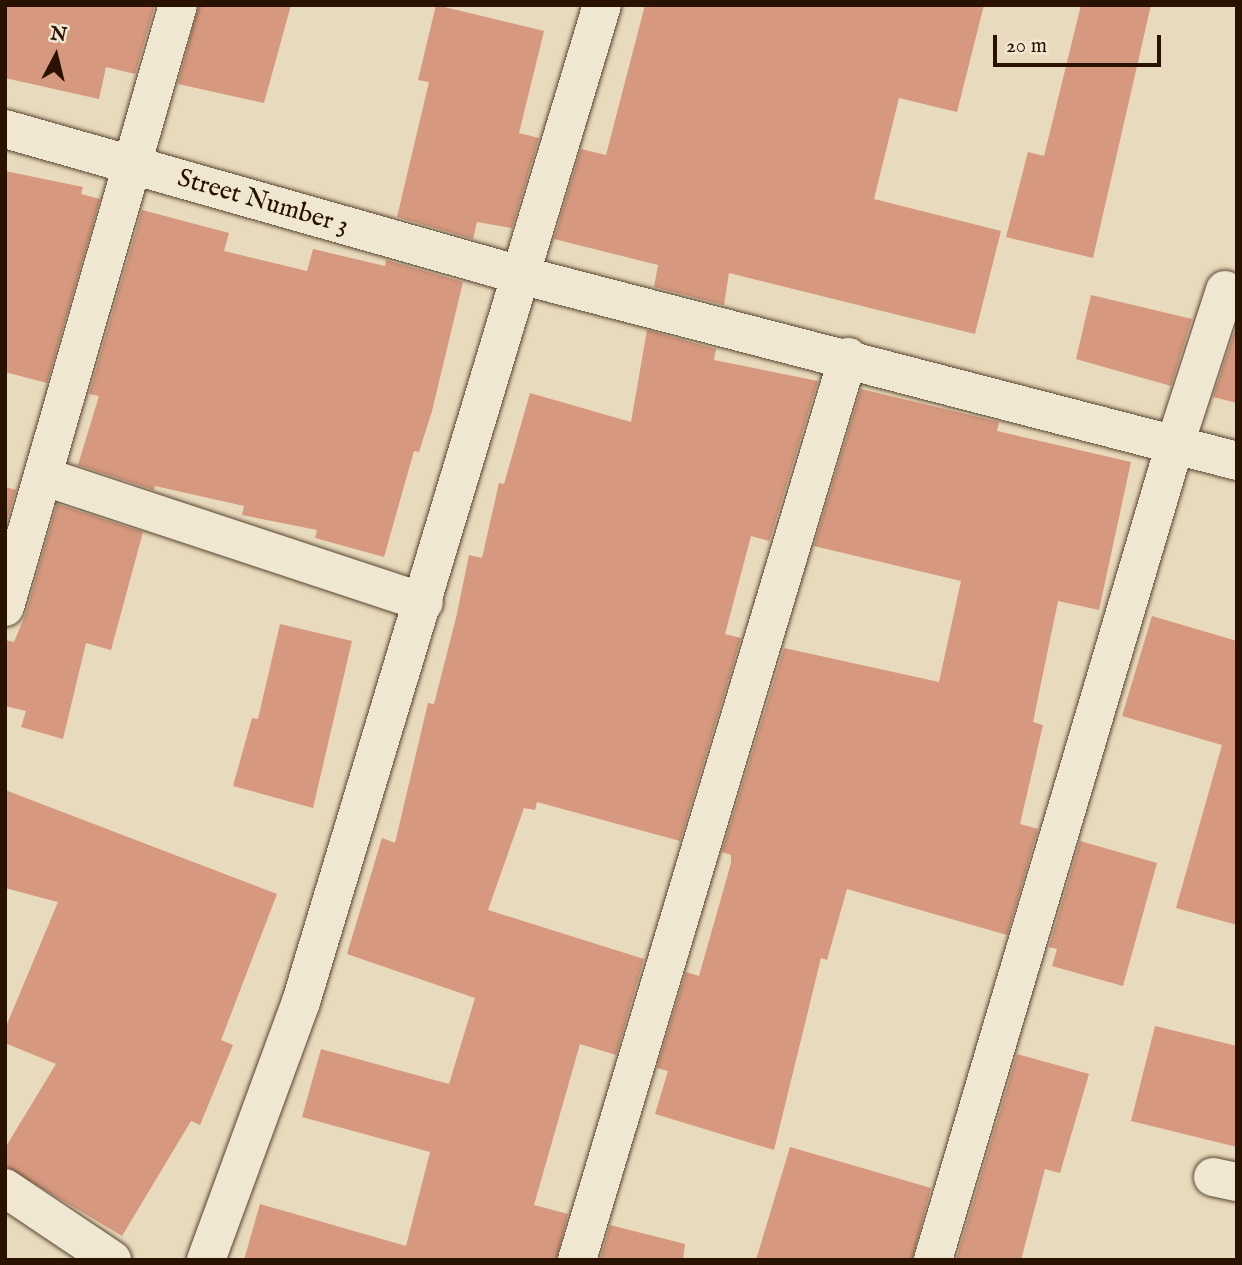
<!DOCTYPE html>
<html>
<head>
<meta charset="utf-8">
<style>
  body { margin:0 }
  #map { position:relative; width:1242px; height:1265px; overflow:hidden; background:#e8dabc; font-family:"IM FELL English",serif }
  div>[style] { position:absolute }
  .building>* { inset:0; background:#d6987e }
  .roads { filter:drop-shadow(0 0 2px #59442f) drop-shadow(0 0 2px #59442f) }
  .street>* { height:38px; margin:-19px; padding:0 19px; transform-origin:19px; border-radius:19px; background:#f0e7d3 }
  span { translate:-50% -50%; white-space:nowrap; text-align:center; line-height:1.15; -webkit-text-stroke:6px #f0e7d3; paint-order:stroke }
  .street-label { font-size:26px; color:#291200 }
  .frame { position:absolute; inset:0; border:7px solid #291200; pointer-events:none }
  .north { position:absolute; left:21px; top:21px; width:70px; height:70px; -webkit-text-stroke:5px #f0e7d3; paint-order:stroke; rotate:7deg; font-size:19px; font-weight:700; line-height:28px; text-align:center; color:#291200 }
  .north::after { content:''; display:block; margin:auto; width:24px; height:32px; background:#291200; clip-path:polygon(50% 0,100% 100%,50% 72%,0 100%) }
  .scale { position:absolute; left:993px; top:35px; width:168px; height:32px; box-sizing:border-box; border:4px solid #291200; border-top:0; padding-left:9px; font-size:21px; line-height:24px; white-space:nowrap; color:#291200; -webkit-text-stroke:5px #f0e7d3; paint-order:stroke }
</style>
</head>
<body>
<div id="map">
  <div class="building">
    <i style="clip-path:polygon(5px 5px,155px 5px,135px 74px,106px 67px,99px 99px,5px 78px)"></i>
    <i style="clip-path:polygon(199px 5px,291px 5px,264px 103px,178px 84px)"></i>
    <i style="clip-path:polygon(436px 5px,544px 31px,519px 133px,539px 138px,512px 228px,477px 222px,473px 239px,397px 217px,429px 82px,418px 80px)"></i>
    <i style="clip-path:polygon(645px 5px,984px 5px,957px 112px,899px 98px,874px 199px,1001px 231px,975px 334px,729px 273px,724px 305px,654px 287px,658px 265px,554px 239px,581px 149px,606px 155px)"></i>
    <i style="clip-path:polygon(1081px 5px,1151px 5px,1093px 258px,1006px 237px,1028px 152px,1044px 156px)"></i>
    <i style="clip-path:polygon(5px 171px,83px 187px,81px 194px,100px 199px,47px 383px,5px 372px)"></i>
    <i style="clip-path:polygon(142px 210px,229px 233px,224px 251px,307px 271px,313px 249px,385px 266px,386px 260px,463px 282px,432px 411px,419px 452px,414px 451px,384px 557px,315px 538px,317px 530px,242px 515px,244px 506px,155px 486px,154px 490px,78px 465px,99px 396px,89px 394px)"></i>
    <i style="clip-path:polygon(1091px 295px,1192px 319px,1171px 386px,1076px 359px)"></i>
    <i style="clip-path:polygon(647px 330px,716px 349px,714px 360px,818px 381px,771px 536px,769px 541px,751px 536px,725px 634px,741px 638px,680px 841px,537px 802px,535px 810px,524px 808px,488px 910px,644px 959px,616px 1055px,580px 1044px,534px 1205px,568px 1214px,556px 1260px,244px 1260px,260px 1204px,406px 1246px,430px 1152px,302px 1117px,321px 1049px,449px 1084px,475px 998px,347px 954px,382px 838px,395px 843px,428px 703px,434px 704px,456px 618px,469px 555px,482px 558px,499px 483px,504px 484px,530px 393px,631px 422px)"></i>
    <i style="clip-path:polygon(1235px 330px,1237px 330px,1237px 403px,1213px 397px)"></i>
    <i style="clip-path:polygon(861px 389px,999px 422px,997px 431px,1131px 462px,1099px 610px,1058px 601px,1033px 722px,1043px 725px,1020px 824px,1038px 829px,1007px 935px,847px 889px,827px 960px,821px 958px,774px 1150px,655px 1114px,668px 1071px,657px 1068px,686px 972px,699px 976px,731px 863px,731px 855px,722px 852px,784px 648px,939px 682px,961px 581px,814px 546px)"></i>
    <i style="clip-path:polygon(5px 487px,16px 490px,5px 527px)"></i>
    <i style="clip-path:polygon(57px 504px,143px 532px,111px 650px,86px 643px,63px 739px,21px 727px,26px 711px,5px 706px,5px 640px,14px 642px,26px 613px)"></i>
    <i style="clip-path:polygon(1152px 616px,1237px 641px,1237px 925px,1176px 908px,1222px 745px,1122px 716px)"></i>
    <i style="clip-path:polygon(280px 624px,352px 641px,313px 808px,233px 786px,252px 718px,258px 719px)"></i>
    <i style="clip-path:polygon(5px 790px,277px 894px,221px 1040px,233px 1045px,200px 1125px,191px 1121px,122px 1236px,5px 1166px,5px 1148px,56px 1064px,5px 1043px,5px 1029px,58px 902px,5px 888px)"></i>
    <i style="clip-path:polygon(1080px 841px,1157px 863px,1123px 986px,1052px 966px,1057px 949px,1049px 947px)"></i>
    <i style="clip-path:polygon(1155px 1026px,1237px 1046px,1237px 1147px,1131px 1121px)"></i>
    <i style="clip-path:polygon(1017px 1054px,1089px 1074px,1060px 1173px,1045px 1169px,1021px 1260px,956px 1260px)"></i>
    <i style="clip-path:polygon(790px 1147px,931px 1188px,912px 1260px,756px 1260px)"></i>
    <i style="clip-path:polygon(610px 1225px,685px 1244px,683px 1260px,600px 1260px)"></i>
  </div>
  <div class="roads">
    <div class="street">
      <i style="left:5px;top:129px;width:535px;rotate:15.83deg"></i>
      <i style="left:520px;top:275px;width:741px;rotate:14.54deg"></i>
      <i style="left:45px;top:477px;width:399px;rotate:18.3deg"></i>
      <i style="left:5px;top:607px;width:626px;rotate:-73.97deg"></i>
      <i style="left:1213px;top:1177px;width:25px;rotate:12deg"></i>
      <i style="left:5px;top:1188px;width:129px;rotate:33.9deg"></i>
      <i style="left:206px;top:1260px;width:275px;rotate:-69.8deg"></i>
      <i style="left:301px;top:1002px;width:1041px;rotate:-73.2deg"></i>
      <i style="left:577px;top:1260px;width:943px;rotate:-73.29deg"></i>
      <i style="left:933px;top:1260px;width:851px;rotate:-73.48deg"></i>
      <i style="left:1175px;top:444px;width:162px;rotate:-72deg"></i>
    </div>
  </div>
  <div class="street-label">
    <span style="left:263px;top:202px;rotate:16deg">Street Number 3</span>
  </div>
  <div class="frame"></div>
  <div class="north">N</div>
  <div class="scale">20 m</div>
</div>
</body>
</html>
